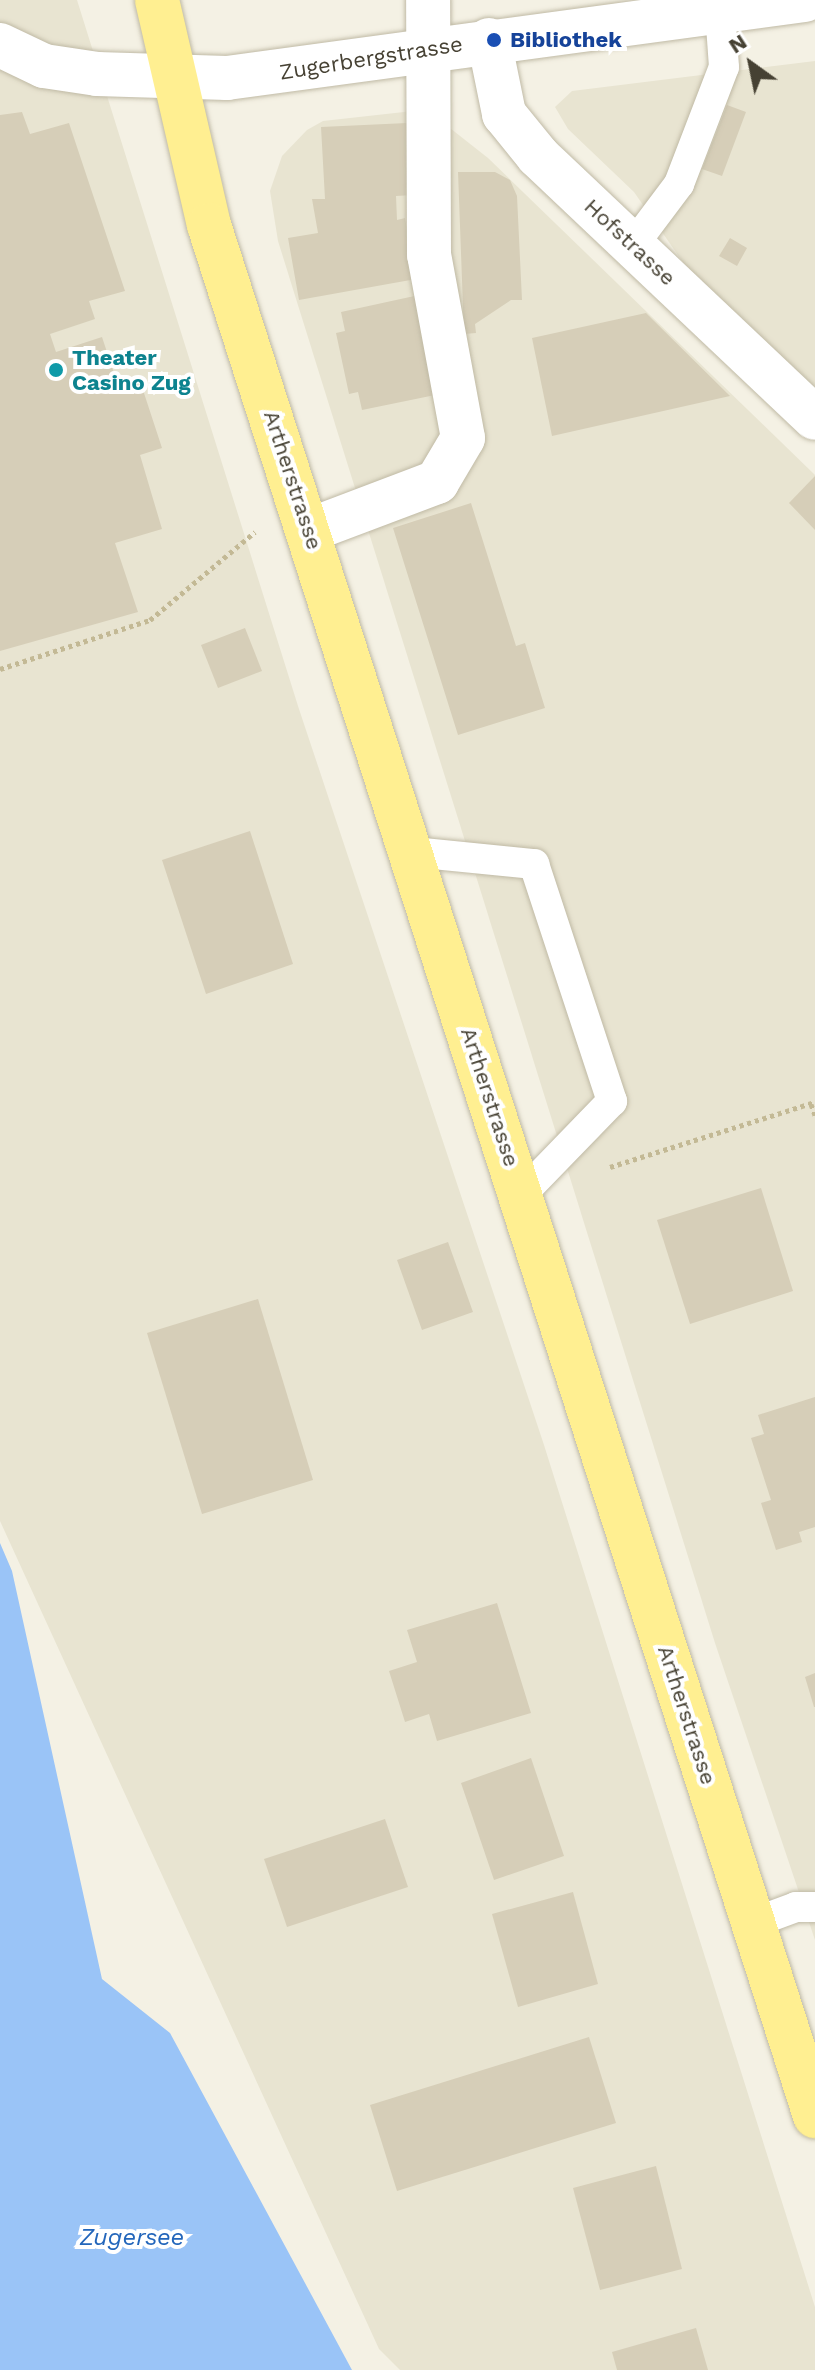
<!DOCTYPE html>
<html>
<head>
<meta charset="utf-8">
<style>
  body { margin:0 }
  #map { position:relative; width:815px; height:2370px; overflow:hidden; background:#f4f1e4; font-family:"Work Sans",sans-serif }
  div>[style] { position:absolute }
  .residential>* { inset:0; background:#e8e4d1 }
  .water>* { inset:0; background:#9ac4f7 }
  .building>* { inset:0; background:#d6ceb8 }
  .path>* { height:5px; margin-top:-2.5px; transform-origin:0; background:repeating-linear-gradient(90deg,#c3b995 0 4px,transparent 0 8px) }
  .roads { filter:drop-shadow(0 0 2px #c0baa5) drop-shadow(0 0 2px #c0baa5) }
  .lane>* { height:30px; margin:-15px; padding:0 15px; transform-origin:15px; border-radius:15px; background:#fff }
  .street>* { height:44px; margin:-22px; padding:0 22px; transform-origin:22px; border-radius:22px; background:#fff }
  .primary>* { height:44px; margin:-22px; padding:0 22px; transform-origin:22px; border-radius:22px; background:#ffef91 }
  .dots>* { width:22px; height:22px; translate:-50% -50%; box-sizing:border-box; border:4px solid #fff; border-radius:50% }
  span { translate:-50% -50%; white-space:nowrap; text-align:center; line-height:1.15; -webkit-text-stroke:8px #fff; paint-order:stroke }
  .transit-label { font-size:22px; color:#164399; font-weight:700 }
  .left { translate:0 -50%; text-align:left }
  .street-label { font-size:22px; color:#464133 }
  .culture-label { font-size:22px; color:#0d838f; font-weight:700 }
  .water-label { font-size:24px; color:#2366bb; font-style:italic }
  .north { position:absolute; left:711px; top:24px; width:80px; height:80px; -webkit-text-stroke:6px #fff; paint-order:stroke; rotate:327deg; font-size:22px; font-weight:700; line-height:32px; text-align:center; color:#464133 }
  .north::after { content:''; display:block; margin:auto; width:28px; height:36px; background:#464133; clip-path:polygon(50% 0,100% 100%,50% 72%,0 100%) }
</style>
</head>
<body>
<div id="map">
  <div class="residential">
    <i style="clip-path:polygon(0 0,77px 0,298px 706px,544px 1445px,815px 2307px,815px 2370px,400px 2370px,379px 2349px,0 1521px)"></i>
    <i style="clip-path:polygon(815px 61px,815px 394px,687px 268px,634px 192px,568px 129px,555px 107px,572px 91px)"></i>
    <i style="clip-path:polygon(413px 111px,441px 121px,488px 158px,815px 475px,815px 1940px,715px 1643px,278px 241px,270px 191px,282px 156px,307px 130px,323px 121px)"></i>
  </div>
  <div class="water">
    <i style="clip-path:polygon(0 1543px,12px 1571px,102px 1979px,170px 2033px,352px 2370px,0 2370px)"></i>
  </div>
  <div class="building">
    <i style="clip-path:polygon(727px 105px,746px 112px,722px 176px,702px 169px)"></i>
    <i style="clip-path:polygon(22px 112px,30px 134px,69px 123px,125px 291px,89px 301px,95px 319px,50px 334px,56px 352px,102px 337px,121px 394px,142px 387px,162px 448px,140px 455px,162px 529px,115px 543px,138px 612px,0 651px,0 115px)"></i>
    <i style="clip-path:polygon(407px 123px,413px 195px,396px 196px,397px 220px,405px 218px,416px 279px,299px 300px,288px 238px,318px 233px,312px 199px,325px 199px,321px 127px)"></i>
    <i style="clip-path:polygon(458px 172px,495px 172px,510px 180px,517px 196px,522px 300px,511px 300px,475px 324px,476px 333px,464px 334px)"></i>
    <i style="clip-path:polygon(730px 238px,747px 248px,737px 266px,719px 256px)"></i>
    <i style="clip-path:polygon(419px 295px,440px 394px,362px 410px,358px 392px,349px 394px,336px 333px,345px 331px,341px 312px)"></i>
    <i style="clip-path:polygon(646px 313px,730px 396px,552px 436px,532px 338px)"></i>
    <i style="clip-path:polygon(815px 476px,815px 530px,789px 503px)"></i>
    <i style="clip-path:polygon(471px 503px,516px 646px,525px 643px,545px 708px,458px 735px,393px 528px)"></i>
    <i style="clip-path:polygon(245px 628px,262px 671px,218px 688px,201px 645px)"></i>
    <i style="clip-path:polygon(250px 831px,293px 964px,206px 994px,162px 860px)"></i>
    <i style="clip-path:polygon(761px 1188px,793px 1291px,690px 1324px,657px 1220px)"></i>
    <i style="clip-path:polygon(448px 1242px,473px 1312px,422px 1330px,397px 1260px)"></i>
    <i style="clip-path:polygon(258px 1299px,313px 1480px,202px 1514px,147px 1333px)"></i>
    <i style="clip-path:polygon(815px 1397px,815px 1527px,799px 1532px,802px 1542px,776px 1550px,761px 1503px,771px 1500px,751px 1438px,764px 1434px,758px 1415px)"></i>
    <i style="clip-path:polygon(497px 1603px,531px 1713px,437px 1741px,429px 1714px,405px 1722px,389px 1671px,417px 1662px,407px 1630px)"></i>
    <i style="clip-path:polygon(815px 1673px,815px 1707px,814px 1707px,805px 1677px)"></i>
    <i style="clip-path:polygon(531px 1758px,564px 1856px,494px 1880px,461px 1783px)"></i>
    <i style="clip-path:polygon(385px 1819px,408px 1887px,287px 1927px,264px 1859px)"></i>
    <i style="clip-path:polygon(573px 1892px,598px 1984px,518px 2007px,492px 1914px)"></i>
    <i style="clip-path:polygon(589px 2037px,616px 2123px,397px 2191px,370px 2105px)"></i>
    <i style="clip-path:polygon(656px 2166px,682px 2269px,600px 2290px,573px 2188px)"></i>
    <i style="clip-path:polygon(696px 2328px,708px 2370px,617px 2370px,612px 2352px)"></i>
  </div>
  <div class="path">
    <i style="left:0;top:669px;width:158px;rotate:-18.1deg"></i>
    <i style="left:150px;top:620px;width:137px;rotate:-40deg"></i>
    <i style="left:811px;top:1104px;width:12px;rotate:70deg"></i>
    <i style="left:610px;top:1167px;width:215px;rotate:-17.6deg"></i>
  </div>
  <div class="roads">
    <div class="lane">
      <i style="left:634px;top:244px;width:75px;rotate:-53.1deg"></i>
      <i style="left:679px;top:184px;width:125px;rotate:-69deg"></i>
      <i style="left:724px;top:67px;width:56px;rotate:-94.1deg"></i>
      <i style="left:413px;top:852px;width:122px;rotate:5.7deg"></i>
      <i style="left:534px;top:864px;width:250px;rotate:71.8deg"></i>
      <i style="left:612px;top:1101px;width:131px;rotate:134.1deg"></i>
      <i style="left:753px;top:1923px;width:46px;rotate:-20.4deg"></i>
      <i style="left:796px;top:1907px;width:19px"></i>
    </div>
    <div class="street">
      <i style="left:489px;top:40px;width:76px;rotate:78.5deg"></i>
      <i style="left:504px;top:114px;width:54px;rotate:51deg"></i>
      <i style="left:538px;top:156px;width:381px;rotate:43.4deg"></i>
      <i style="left:0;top:45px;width:49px;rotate:25.5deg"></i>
      <i style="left:44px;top:66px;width:54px;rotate:8.6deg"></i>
      <i style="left:97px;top:74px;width:130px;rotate:1.8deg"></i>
      <i style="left:227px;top:78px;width:583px;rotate:-7.69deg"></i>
      <i style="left:310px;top:530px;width:136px;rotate:-20.7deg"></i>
      <i style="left:437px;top:482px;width:51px;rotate:-59.4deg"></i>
      <i style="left:463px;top:438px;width:186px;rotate:-100.5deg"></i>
      <i style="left:429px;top:255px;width:255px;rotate:-90.2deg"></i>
    </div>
    <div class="primary">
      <i style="left:157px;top:0;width:231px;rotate:77deg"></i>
      <i style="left:209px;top:225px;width:1986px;rotate:72.23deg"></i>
    </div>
  </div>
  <div class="dots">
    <i style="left:494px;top:40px;background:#1a4fb4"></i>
    <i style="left:56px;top:370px;background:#0f9aa8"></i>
  </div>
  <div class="transit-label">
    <span class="left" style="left:510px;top:40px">Bibliothek</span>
  </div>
  <div class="street-label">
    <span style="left:371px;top:58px;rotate:-9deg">Zugerbergstrasse</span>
    <span style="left:630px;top:242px;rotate:43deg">Hofstrasse</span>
    <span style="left:293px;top:480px;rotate:72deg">Artherstrasse</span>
    <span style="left:490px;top:1097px;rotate:72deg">Artherstrasse</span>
    <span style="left:687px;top:1715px;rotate:72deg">Artherstrasse</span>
  </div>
  <div class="culture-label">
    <span class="left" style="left:72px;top:370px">Theater<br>Casino Zug</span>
  </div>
  <div class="water-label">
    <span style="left:132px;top:2238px">Zugersee</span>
  </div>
  <div class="north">N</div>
</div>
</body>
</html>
